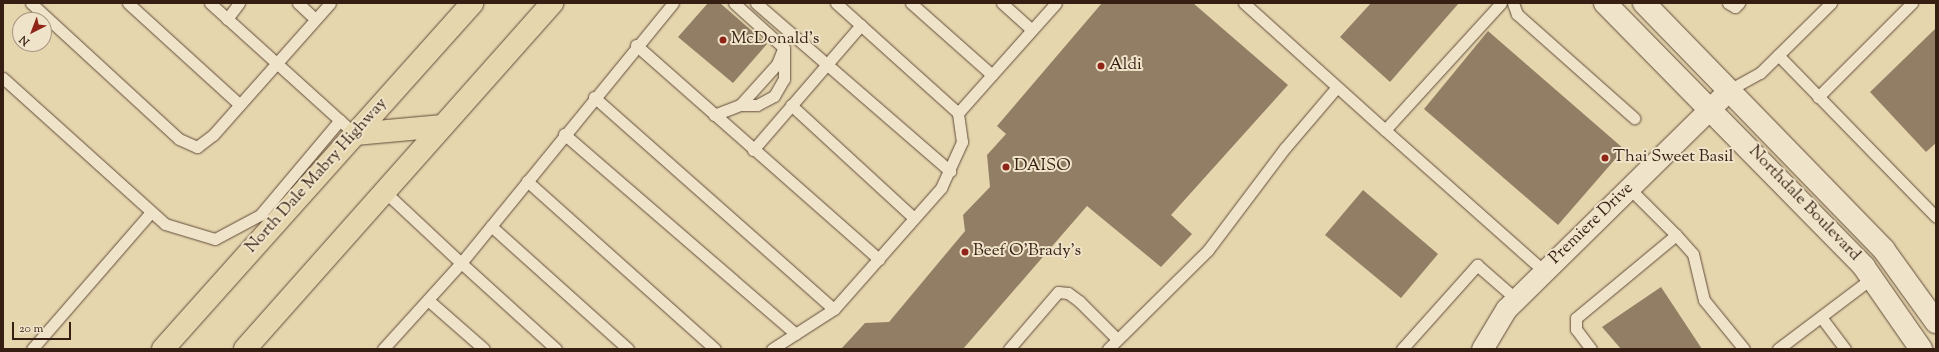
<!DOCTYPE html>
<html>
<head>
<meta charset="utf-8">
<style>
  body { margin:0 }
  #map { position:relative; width:1939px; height:352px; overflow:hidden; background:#e6d6ae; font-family:"Sorts Mill Goudy",serif }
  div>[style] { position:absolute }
  .building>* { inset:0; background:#927e64 }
  .roads { filter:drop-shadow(0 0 1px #624c3a) drop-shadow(0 0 1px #624c3a) }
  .service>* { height:11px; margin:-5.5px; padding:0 5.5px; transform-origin:5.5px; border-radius:5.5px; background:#efe4ca }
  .minor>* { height:21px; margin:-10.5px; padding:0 10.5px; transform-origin:10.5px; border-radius:10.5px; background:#efe4ca }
  .tertiary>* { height:22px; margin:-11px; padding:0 11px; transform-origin:11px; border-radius:11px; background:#efe4ca }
  .primary>* { height:22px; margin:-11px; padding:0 11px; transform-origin:11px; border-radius:11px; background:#e6d6ae }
  .dots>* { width:11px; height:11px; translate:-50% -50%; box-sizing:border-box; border:2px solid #efe4ca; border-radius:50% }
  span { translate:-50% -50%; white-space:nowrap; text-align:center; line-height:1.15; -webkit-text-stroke:4px #efe4ca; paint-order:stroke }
  .poi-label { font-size:17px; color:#361e13 }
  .left { translate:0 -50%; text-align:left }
  .street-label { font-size:17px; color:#361e13 }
  .frame { position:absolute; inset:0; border:4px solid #361e13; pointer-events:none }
  .north { position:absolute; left:12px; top:12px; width:40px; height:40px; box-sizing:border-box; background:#efe4ca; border:1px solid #a59581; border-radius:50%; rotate:222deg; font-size:11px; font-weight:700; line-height:16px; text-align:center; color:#361e13 }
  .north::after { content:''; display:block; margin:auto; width:14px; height:18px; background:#8f2418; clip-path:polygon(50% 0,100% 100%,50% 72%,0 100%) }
  .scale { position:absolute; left:12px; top:322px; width:59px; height:18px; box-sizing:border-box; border:2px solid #361e13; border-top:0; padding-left:5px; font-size:12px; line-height:14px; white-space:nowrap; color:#361e13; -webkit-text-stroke:3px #efe4ca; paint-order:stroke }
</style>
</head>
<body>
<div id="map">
  <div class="building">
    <i style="clip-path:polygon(708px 3px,720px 3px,767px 44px,733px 83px,678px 37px)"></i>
    <i style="clip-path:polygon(1102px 3px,1193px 3px,1288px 85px,1171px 215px,1192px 234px,1161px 267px,1087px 206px,963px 349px,841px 349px,865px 323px,889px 322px,965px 231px,963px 215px,990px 187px,987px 155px,1006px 134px,997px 126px)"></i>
    <i style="clip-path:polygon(1371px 3px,1459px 3px,1390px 82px,1340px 37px)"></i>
    <i style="clip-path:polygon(1936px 28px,1936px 143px,1926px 152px,1870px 92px)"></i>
    <i style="clip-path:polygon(1488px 31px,1624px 149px,1558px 225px,1424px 109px)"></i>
    <i style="clip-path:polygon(1363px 190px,1438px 254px,1401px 298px,1325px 235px)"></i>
    <i style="clip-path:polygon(1661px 287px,1702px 349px,1621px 349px,1602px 327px)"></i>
  </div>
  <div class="roads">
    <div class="service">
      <i style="left:31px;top:3px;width:201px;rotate:42.6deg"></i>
      <i style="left:179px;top:139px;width:20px;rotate:24deg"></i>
      <i style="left:197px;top:147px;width:20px;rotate:-37deg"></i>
      <i style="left:213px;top:135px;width:176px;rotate:-48.4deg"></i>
      <i style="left:128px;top:3px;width:151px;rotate:42.3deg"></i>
      <i style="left:210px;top:3px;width:195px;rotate:42.1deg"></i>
      <i style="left:298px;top:3px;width:23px;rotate:43deg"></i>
      <i style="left:756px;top:3px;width:257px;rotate:40.9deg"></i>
      <i style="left:836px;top:3px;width:164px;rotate:42deg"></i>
      <i style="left:958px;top:113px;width:147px;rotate:-48.3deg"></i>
      <i style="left:911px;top:3px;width:108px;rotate:41.6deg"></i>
      <i style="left:1002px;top:3px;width:40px;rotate:42deg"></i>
      <i style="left:1244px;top:3px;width:190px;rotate:42deg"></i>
      <i style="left:1501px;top:3px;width:172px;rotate:132.4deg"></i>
      <i style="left:1385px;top:130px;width:213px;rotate:41.6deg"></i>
      <i style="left:1513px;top:3px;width:12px;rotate:70deg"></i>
      <i style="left:1517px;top:14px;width:157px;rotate:41.6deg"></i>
      <i style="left:1728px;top:3px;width:8px;rotate:30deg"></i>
      <i style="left:1735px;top:7px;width:6px;rotate:-45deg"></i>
      <i style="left:227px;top:19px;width:20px;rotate:-53deg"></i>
      <i style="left:636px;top:45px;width:324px;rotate:41.4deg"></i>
      <i style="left:1778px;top:55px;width:226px;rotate:45.7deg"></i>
      <i style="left:3px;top:78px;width:218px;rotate:42deg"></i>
      <i style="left:165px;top:224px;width:52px;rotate:16.7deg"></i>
      <i style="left:215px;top:239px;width:51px;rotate:-28.1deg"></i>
      <i style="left:260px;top:215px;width:124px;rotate:-49.9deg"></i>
      <i style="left:1729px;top:90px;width:35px;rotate:-29deg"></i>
      <i style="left:1760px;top:73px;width:100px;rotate:-44.6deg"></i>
      <i style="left:594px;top:97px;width:320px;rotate:41.5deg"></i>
      <i style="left:1818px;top:97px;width:133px;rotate:-45deg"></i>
      <i style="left:740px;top:105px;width:55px;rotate:-47.9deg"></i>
      <i style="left:777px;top:64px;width:16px;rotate:-68deg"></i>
      <i style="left:791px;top:105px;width:167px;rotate:42.6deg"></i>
      <i style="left:714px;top:115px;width:28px;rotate:-21deg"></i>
      <i style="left:740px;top:105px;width:17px"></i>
      <i style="left:757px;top:105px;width:19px;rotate:-28deg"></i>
      <i style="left:774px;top:96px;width:20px;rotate:-60deg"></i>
      <i style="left:784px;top:79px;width:31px;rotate:-90deg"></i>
      <i style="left:784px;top:48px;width:67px;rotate:-138deg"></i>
      <i style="left:564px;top:134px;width:306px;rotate:40.8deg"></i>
      <i style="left:753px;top:150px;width:165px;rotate:-49.2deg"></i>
      <i style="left:527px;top:181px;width:252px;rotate:41.8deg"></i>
      <i style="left:1629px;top:188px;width:66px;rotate:45deg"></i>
      <i style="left:491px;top:226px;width:184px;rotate:41.9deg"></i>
      <i style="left:428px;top:300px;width:74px;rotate:41.2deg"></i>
      <i style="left:1821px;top:317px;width:40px;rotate:53deg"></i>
      <i style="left:32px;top:349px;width:181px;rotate:-49deg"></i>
      <i style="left:383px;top:349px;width:116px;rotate:-47.8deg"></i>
      <i style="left:461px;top:263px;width:104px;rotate:-136.9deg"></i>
      <i style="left:556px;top:349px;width:128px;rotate:-137.8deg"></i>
      <i style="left:461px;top:263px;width:335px;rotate:-50.8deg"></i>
      <i style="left:772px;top:349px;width:74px;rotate:-32.8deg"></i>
      <i style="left:834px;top:309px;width:162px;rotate:-48.5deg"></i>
      <i style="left:941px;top:188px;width:51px;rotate:-65.5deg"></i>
      <i style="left:962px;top:142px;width:29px;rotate:-98deg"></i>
      <i style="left:1009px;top:349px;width:75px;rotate:-49.3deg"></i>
      <i style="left:1058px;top:292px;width:10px;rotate:6deg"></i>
      <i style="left:1068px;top:293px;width:14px;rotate:36deg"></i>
      <i style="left:1079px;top:301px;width:54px;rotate:45deg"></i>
      <i style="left:1108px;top:349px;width:141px;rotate:-44.7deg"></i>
      <i style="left:1208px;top:250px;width:128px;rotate:-53deg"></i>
      <i style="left:1285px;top:148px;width:80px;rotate:-49.6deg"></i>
      <i style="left:1402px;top:349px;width:113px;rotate:-48.2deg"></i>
      <i style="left:1477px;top:265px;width:52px;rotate:41.1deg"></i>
      <i style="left:1591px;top:349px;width:25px;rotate:-127deg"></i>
      <i style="left:1576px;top:329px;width:11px;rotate:-90deg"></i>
      <i style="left:1576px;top:318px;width:130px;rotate:-39.7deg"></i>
      <i style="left:1676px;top:235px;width:25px;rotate:48deg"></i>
      <i style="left:1693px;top:254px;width:47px;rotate:76.6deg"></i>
      <i style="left:1704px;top:300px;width:63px;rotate:50.8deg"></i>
      <i style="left:1778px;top:349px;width:118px;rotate:-37.1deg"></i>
    </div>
    <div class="minor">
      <i style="left:1482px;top:349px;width:47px;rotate:-59deg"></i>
      <i style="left:1506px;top:309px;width:313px;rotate:-44.5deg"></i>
    </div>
    <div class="tertiary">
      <i style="left:1605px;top:3px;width:370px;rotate:45.5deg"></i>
      <i style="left:1864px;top:267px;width:100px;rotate:55.2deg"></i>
      <i style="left:1644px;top:3px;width:344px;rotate:45.8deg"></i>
      <i style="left:1884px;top:250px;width:89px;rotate:54.2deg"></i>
    </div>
    <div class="primary">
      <i style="left:355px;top:134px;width:88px;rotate:-5.2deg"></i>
      <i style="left:163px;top:349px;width:464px;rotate:-48.2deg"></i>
      <i style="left:245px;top:349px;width:463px;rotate:-48.4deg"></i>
    </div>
  </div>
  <div class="dots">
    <i style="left:723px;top:40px;background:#8f2418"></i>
    <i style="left:1101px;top:66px;background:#8f2418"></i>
    <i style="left:1605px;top:158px;background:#8f2418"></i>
    <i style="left:1006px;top:167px;background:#8f2418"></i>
    <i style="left:965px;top:252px;background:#8f2418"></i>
  </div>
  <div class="poi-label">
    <span class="left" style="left:731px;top:40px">McDonald's</span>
    <span class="left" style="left:1109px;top:66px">Aldi</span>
    <span class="left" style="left:1613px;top:158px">Thai Sweet Basil</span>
    <span class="left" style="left:1014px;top:167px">DAISO</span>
    <span class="left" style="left:973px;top:252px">Beef O'Brady's</span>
  </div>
  <div class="street-label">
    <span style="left:317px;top:176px;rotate:-48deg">North Dale Mabry Highway</span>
    <span style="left:1804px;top:204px;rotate:46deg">Northdale Boulevard</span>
    <span style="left:1592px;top:224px;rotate:-44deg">Premiere Drive</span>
  </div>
  <div class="frame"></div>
  <div class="north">N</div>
  <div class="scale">20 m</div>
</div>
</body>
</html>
